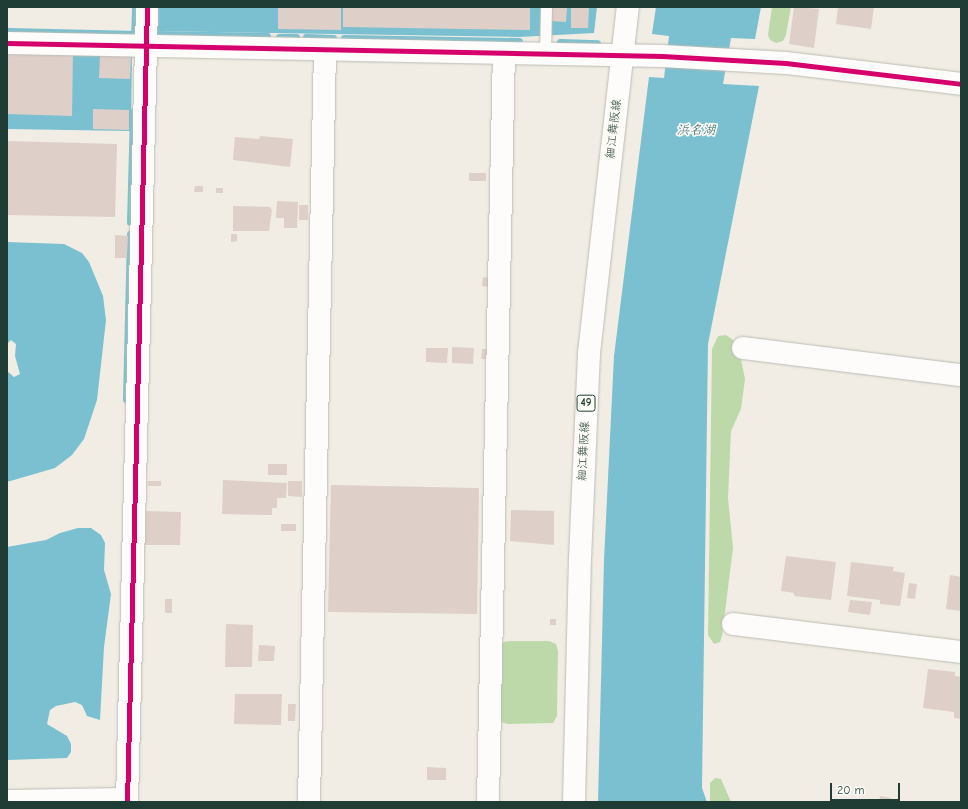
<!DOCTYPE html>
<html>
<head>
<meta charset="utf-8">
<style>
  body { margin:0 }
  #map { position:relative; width:968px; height:809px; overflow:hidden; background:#f1ede4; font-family:"Comic Neue","Klee One",sans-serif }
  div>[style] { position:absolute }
  .green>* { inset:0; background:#bdd9aa }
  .water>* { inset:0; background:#7ac0d0 }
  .stream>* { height:7px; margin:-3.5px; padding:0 3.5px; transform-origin:3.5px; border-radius:3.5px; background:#7ac0d0 }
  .building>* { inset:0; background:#dfcfc9 }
  .roads { filter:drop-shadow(0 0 1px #bbbbb4) drop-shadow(0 0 1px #bbbbb4) }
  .service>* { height:11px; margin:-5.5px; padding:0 5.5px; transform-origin:5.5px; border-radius:5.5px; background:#fdfcfb }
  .minor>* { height:22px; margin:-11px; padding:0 11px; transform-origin:11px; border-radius:11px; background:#fdfcfb }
  .tertiary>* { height:22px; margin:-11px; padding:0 11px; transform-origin:11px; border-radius:11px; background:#fdfcfb }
  .primary>* { height:22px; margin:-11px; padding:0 11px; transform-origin:11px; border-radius:11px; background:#fdfcfb }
  .cycleway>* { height:5px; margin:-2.5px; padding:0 2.5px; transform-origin:2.5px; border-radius:2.5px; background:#d6006c }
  span { translate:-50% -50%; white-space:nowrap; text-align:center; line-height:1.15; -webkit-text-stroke:3.5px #fdfcf7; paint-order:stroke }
  .shield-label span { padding:1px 3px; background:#fdfcf7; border:1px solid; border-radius:3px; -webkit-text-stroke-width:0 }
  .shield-label { font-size:11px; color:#1f3d34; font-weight:700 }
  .street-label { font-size:12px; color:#1f3d34 }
  .water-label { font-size:13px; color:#2d6467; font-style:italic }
  .frame { position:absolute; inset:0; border:8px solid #1f3d34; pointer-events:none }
  .scale { position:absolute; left:830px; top:783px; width:70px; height:18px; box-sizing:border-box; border:2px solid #1f3d34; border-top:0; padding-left:5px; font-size:12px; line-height:14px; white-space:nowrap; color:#1f3d34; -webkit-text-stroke:3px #fdfcf7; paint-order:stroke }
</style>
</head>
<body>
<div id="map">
  <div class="green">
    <i style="clip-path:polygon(772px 7px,791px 7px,786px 35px,783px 41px,776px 43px,770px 40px,768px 35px)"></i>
    <i style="clip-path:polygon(726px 335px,733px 340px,740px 354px,745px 379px,741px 409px,731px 431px,728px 498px,733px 548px,722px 636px,720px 642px,714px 644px,708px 635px,712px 349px,718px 336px)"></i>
    <i style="clip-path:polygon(510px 641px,549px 641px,556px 644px,558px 651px,557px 716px,553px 723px,508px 724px,501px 722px,500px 648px,503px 642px)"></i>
    <i style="clip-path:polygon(715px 778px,721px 779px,731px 802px,710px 802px,710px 783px)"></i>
  </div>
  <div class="water">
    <i style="clip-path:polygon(156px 7px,597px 7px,594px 33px,519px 37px,155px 31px)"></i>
    <i style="clip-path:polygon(656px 7px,761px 7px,755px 39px,731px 38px,723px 84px,759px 86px,708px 344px,702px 788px,707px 802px,598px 802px,604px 560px,614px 356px,649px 77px,664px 78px,669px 36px,652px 34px)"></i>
    <i style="clip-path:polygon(7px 49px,132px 51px,131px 131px,7px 129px)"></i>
    <i style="clip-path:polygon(7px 242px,64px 244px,82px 253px,89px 262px,103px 296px,106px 320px,97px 400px,84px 439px,72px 455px,55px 468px,7px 482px,7px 371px,14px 377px,20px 374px,15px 356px,16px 344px,11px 340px,7px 344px)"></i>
    <i style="clip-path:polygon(78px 528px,91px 528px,101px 535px,105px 543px,104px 570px,111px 594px,104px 647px,100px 720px,87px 716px,82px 705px,75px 702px,56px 706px,50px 710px,47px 724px,67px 736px,71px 744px,71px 752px,67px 758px,7px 760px,7px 547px,46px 540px,60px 533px)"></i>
  </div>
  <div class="stream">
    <i style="left:7px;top:31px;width:130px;rotate:1.3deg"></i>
    <i style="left:155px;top:34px;width:112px;rotate:1deg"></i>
    <i style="left:279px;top:37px;width:17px"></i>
    <i style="left:306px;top:37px;width:27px;rotate:2deg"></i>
    <i style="left:344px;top:38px;width:175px;rotate:1deg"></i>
    <i style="left:134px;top:39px;width:32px;rotate:-88deg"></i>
    <i style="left:560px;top:42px;width:37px;rotate:2deg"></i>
    <i style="left:130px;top:222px;width:110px;rotate:-88.4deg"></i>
    <i style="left:126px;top:399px;width:165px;rotate:-88.6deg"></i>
  </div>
  <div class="building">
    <i style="clip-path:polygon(278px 7px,341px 7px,341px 30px,278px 29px)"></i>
    <i style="clip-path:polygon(343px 7px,530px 7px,530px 30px,343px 27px)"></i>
    <i style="clip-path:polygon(551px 7px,567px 7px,566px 22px,550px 21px)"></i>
    <i style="clip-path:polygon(571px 7px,589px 7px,588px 28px,571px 28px)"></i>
    <i style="clip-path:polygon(794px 7px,819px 9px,814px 48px,789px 44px)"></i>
    <i style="clip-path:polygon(838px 7px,874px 7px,871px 29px,836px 24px)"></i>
    <i style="clip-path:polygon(7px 49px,73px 50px,72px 116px,7px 114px)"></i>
    <i style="clip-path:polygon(100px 56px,131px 56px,130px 79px,99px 78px)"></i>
    <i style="clip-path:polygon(93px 109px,129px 110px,129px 130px,93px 129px)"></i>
    <i style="clip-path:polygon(260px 136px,293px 139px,290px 167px,233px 160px,235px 137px,259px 139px)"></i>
    <i style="clip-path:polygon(7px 141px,117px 144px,115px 217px,7px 215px)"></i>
    <i style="clip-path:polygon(469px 173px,486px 173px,486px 181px,469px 181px)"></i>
    <i style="clip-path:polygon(195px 186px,203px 186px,203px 192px,194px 192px)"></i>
    <i style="clip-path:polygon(216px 188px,223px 188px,223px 193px,216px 193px)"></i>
    <i style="clip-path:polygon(277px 201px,298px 202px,297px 228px,284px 228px,284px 218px,276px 218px)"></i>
    <i style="clip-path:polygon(299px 205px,308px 205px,308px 220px,299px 220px)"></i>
    <i style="clip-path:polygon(233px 206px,270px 207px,272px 210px,269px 231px,233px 231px)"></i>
    <i style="clip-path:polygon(231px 234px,237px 234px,237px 241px,231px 242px)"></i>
    <i style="clip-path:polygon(115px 235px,128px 236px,127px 258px,115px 258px)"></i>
    <i style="clip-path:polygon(483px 277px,489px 278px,488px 287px,482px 286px)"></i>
    <i style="clip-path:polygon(452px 347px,474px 348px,473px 364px,452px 363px)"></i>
    <i style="clip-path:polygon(426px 348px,448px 348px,447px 363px,426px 362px)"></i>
    <i style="clip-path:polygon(482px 349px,488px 349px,488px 359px,481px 359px)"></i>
    <i style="clip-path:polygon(268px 464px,287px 464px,287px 475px,268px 475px)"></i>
    <i style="clip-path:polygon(223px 480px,287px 483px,286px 498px,277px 498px,277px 508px,272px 508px,272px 515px,222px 514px)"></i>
    <i style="clip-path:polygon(148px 481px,161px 481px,161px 486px,148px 486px)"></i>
    <i style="clip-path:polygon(288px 481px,302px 481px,302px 497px,288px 496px)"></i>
    <i style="clip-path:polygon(331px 485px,479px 488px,477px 614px,328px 612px)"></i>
    <i style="clip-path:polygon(511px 510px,554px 511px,554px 545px,510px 541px)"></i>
    <i style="clip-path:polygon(146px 511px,181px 512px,180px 545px,145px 545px)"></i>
    <i style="clip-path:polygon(281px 524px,296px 524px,296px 531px,281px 531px)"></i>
    <i style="clip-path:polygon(786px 556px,836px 562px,831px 600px,794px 596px,794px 593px,781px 591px)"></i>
    <i style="clip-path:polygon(851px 562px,894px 567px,893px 571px,905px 573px,900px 606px,880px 604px,880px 600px,847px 596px)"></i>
    <i style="clip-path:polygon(950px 575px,961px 577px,961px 611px,946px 609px)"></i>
    <i style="clip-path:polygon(909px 583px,917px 584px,915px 599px,907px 598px)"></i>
    <i style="clip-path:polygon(165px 599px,172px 599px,172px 613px,165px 613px)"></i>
    <i style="clip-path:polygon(850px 600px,872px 602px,870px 615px,848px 612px)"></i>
    <i style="clip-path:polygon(550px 619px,556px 619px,556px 625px,550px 625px)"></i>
    <i style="clip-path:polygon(226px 624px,253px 625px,252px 667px,225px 667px)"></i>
    <i style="clip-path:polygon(259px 645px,275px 646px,274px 661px,258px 661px)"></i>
    <i style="clip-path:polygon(928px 669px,955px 672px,955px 676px,961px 677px,961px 719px,954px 718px,954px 712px,923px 708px)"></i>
    <i style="clip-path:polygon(235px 694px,282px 694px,281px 725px,234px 724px)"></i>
    <i style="clip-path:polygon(288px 704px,296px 704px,295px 721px,288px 721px)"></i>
    <i style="clip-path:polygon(427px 767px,446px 768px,446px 780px,427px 780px)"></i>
    <i style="clip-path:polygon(880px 796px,891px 798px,891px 802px,879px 802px)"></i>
  </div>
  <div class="roads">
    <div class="service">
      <i style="left:545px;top:54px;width:47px;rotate:-88.8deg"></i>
    </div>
    <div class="minor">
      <i style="left:7px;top:43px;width:655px;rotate:1.14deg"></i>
      <i style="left:662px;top:56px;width:124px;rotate:3.2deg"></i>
      <i style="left:786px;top:63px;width:176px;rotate:6.8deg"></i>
      <i style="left:743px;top:348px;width:220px;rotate:7.1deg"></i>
      <i style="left:7px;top:801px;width:120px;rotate:-1deg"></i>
      <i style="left:127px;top:802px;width:795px;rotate:-88.56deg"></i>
      <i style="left:309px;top:802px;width:752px;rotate:-88.78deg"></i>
      <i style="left:488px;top:802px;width:749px;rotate:-88.78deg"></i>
    </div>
    <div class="tertiary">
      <i style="left:733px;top:624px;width:230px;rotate:7deg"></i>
    </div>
    <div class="primary">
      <i style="left:574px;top:802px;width:243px;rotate:-88.6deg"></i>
      <i style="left:580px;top:559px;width:206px;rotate:-87.5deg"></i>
      <i style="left:589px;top:353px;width:348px;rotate:-83.6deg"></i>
    </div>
  </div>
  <div class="cycleway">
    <i style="left:7px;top:43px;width:655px;rotate:1.14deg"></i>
    <i style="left:662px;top:56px;width:124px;rotate:3.2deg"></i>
    <i style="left:786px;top:63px;width:176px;rotate:6.8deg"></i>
    <i style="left:127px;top:802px;width:795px;rotate:-88.56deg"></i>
  </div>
  <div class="shield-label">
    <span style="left:586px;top:403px">49</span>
  </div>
  <div class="street-label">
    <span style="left:614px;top:129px;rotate:-83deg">細江舞阪線</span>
    <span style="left:584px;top:451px;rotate:-87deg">細江舞阪線</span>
  </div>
  <div class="water-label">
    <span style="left:696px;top:130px">浜名湖</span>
  </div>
  <div class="frame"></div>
  <div class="scale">20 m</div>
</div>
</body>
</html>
